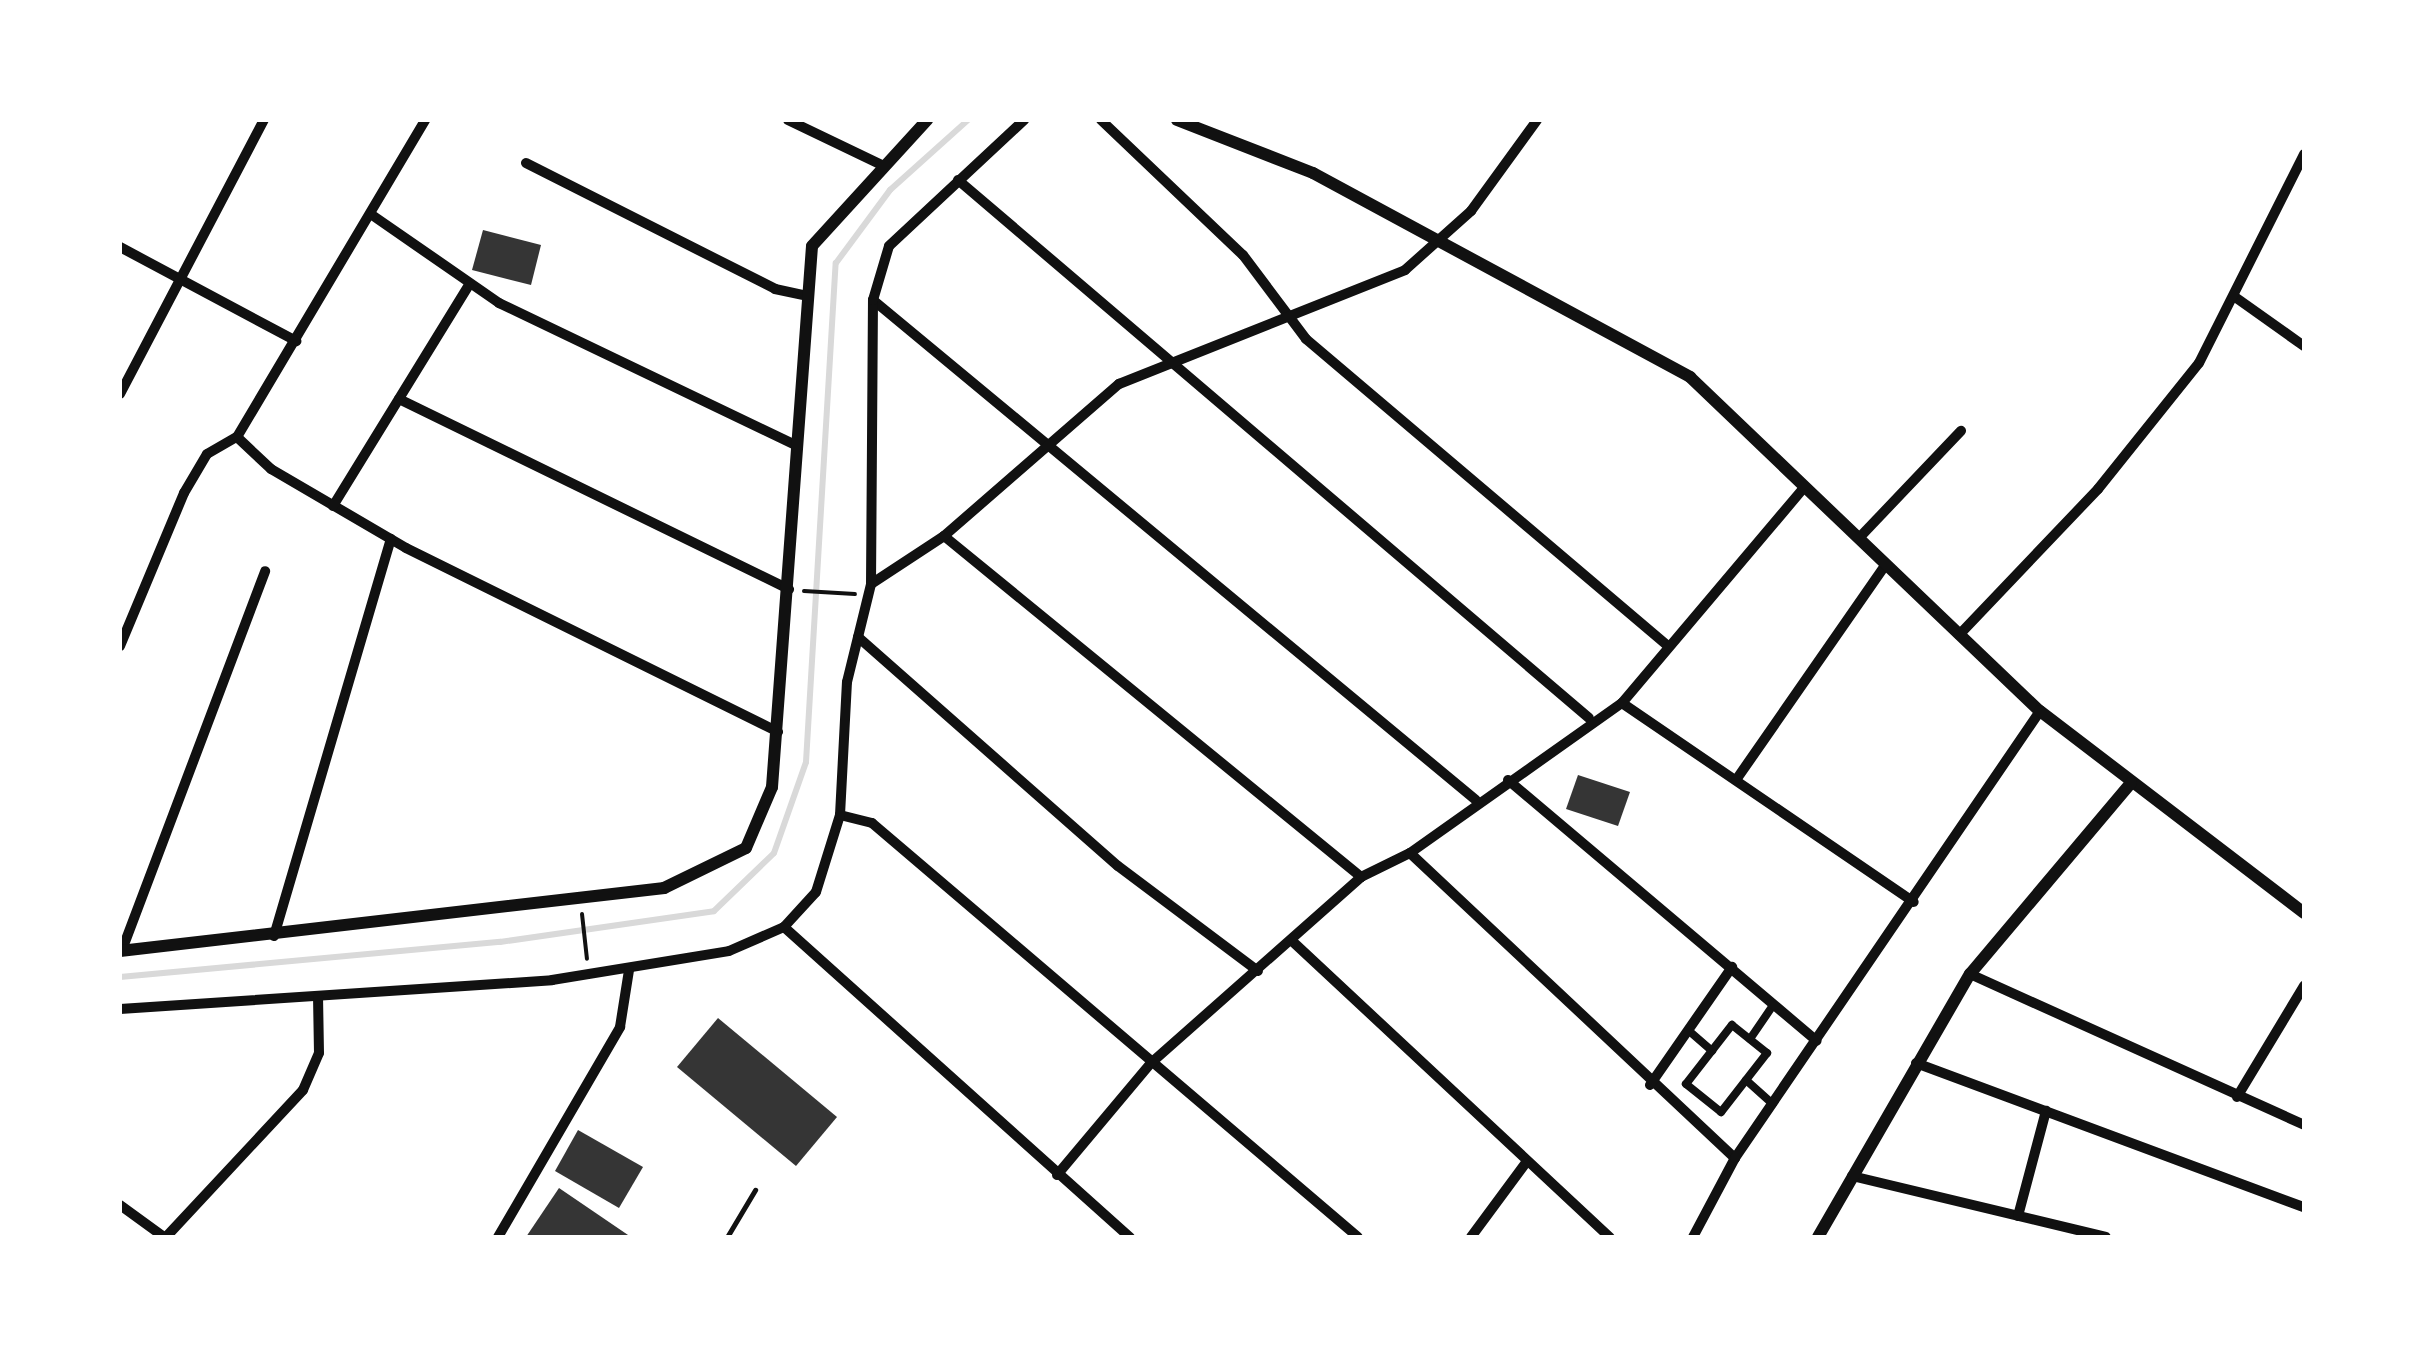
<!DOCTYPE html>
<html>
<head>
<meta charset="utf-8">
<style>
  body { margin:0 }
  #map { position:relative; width:2424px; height:1357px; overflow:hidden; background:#fff; font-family:"Space Grotesk",sans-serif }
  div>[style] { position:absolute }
  .stream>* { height:6px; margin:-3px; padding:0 3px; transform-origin:3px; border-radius:3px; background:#d9d9d9 }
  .building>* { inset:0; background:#353535 }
  .path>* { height:4px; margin:-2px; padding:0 2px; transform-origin:2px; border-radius:2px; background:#111 }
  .service>* { height:5px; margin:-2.5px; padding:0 2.5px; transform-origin:2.5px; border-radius:2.5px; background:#111 }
  .pedestrian>* { height:8px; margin:-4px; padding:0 4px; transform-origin:4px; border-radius:4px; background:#111 }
  .minor>* { height:10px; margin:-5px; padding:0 5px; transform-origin:5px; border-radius:5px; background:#111 }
  .tertiary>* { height:12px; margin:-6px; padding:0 6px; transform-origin:6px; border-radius:6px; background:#111 }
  span { translate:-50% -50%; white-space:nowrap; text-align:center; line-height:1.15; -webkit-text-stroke:8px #fff; paint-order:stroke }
  .frame { position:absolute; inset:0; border:122px solid #fff; pointer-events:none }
</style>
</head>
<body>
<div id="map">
  <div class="stream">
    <i style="left:120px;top:977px;width:382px;rotate:-5.3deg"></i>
    <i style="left:500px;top:942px;width:216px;rotate:-8.2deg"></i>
    <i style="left:714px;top:911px;width:83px;rotate:-44deg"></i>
    <i style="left:774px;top:853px;width:96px;rotate:-70.6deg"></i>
    <i style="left:806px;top:762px;width:500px;rotate:-86.6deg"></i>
    <i style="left:836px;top:263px;width:91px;rotate:-53.5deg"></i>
    <i style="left:890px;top:190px;width:105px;rotate:-41.9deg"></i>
  </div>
  <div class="building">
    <i style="clip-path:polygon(483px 230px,541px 245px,531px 285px,472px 270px)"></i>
    <i style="clip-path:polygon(1578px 775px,1630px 792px,1618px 826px,1566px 809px)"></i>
    <i style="clip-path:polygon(718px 1018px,837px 1117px,796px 1166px,677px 1067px)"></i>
    <i style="clip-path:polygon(578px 1130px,643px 1167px,619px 1208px,555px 1171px)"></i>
    <i style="clip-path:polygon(559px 1188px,631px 1237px,526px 1237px)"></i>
  </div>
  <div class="path">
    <i style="left:804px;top:591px;width:51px;rotate:3.4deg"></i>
    <i style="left:582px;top:914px;width:45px;rotate:83.7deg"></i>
  </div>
  <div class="service">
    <i style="left:727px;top:1237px;width:55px;rotate:-59.2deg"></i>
  </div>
  <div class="pedestrian">
    <i style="left:1732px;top:1025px;width:45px;rotate:38.7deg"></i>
    <i style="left:1767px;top:1053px;width:75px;rotate:127.9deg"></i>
    <i style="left:1721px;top:1112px;width:45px;rotate:-141.3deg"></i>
    <i style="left:1686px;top:1084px;width:75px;rotate:-52.1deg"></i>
    <i style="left:1688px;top:1030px;width:32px;rotate:41deg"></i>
    <i style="left:1750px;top:1039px;width:42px;rotate:-55.6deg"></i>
    <i style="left:1746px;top:1080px;width:36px;rotate:42deg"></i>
  </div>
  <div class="minor">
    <i style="left:788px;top:120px;width:104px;rotate:25.6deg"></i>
    <i style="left:1101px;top:120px;width:196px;rotate:43.6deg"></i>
    <i style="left:1243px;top:255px;width:105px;rotate:53.1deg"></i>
    <i style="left:1306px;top:339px;width:475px;rotate:40.3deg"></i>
    <i style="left:526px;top:163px;width:279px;rotate:26.8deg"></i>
    <i style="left:775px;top:289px;width:34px;rotate:12deg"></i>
    <i style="left:958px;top:180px;width:829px;rotate:40.45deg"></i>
    <i style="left:372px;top:215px;width:155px;rotate:34.7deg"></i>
    <i style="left:499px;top:303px;width:331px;rotate:25.6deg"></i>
    <i style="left:120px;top:247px;width:200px;rotate:28.1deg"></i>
    <i style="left:2235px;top:297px;width:85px;rotate:35.4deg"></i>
    <i style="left:873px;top:300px;width:783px;rotate:39.67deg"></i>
    <i style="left:120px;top:394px;width:310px;rotate:-62.3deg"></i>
    <i style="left:399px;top:399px;width:434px;rotate:26deg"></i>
    <i style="left:237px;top:437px;width:47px;rotate:43.3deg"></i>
    <i style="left:271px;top:469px;width:156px;rotate:30.3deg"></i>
    <i style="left:406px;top:548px;width:415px;rotate:26.3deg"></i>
    <i style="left:333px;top:506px;width:259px;rotate:-58.4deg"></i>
    <i style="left:944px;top:536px;width:539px;rotate:39.27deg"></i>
    <i style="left:1859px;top:538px;width:148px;rotate:-46.4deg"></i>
    <i style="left:871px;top:584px;width:87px;rotate:-33.3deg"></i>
    <i style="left:944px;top:536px;width:232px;rotate:-41deg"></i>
    <i style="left:1119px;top:384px;width:308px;rotate:-21.7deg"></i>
    <i style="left:1405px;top:270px;width:89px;rotate:-41.8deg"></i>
    <i style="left:1471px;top:211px;width:112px;rotate:-54deg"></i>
    <i style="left:1959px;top:635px;width:202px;rotate:-46.4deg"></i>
    <i style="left:2098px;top:489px;width:161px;rotate:-51.3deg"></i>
    <i style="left:2199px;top:363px;width:234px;rotate:-63.3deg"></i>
    <i style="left:858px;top:637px;width:346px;rotate:41.4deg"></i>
    <i style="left:1118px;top:866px;width:175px;rotate:36.9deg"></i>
    <i style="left:120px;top:646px;width:166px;rotate:-67.3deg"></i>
    <i style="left:184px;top:493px;width:45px;rotate:-59.5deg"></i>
    <i style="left:207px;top:454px;width:34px;rotate:-30deg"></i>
    <i style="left:237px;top:437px;width:369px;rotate:-59.3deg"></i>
    <i style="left:1622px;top:703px;width:353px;rotate:34.3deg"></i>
    <i style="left:1508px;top:780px;width:404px;rotate:40.2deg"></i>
    <i style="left:1736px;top:780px;width:261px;rotate:-55.2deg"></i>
    <i style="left:840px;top:815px;width:33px;rotate:14deg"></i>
    <i style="left:872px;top:823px;width:638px;rotate:40.43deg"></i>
    <i style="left:1410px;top:853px;width:446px;rotate:43.2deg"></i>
    <i style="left:784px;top:927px;width:465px;rotate:41.9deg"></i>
    <i style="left:274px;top:936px;width:414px;rotate:-73.6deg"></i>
    <i style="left:1291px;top:940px;width:436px;rotate:43deg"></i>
    <i style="left:122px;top:950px;width:405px;rotate:-69.3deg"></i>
    <i style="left:1970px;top:974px;width:367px;rotate:24.3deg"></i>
    <i style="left:120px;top:1009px;width:433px;rotate:-3.8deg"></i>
    <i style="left:552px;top:980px;width:179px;rotate:-9.3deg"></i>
    <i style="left:729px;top:951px;width:60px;rotate:-23.6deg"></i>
    <i style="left:784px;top:927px;width:47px;rotate:-47.6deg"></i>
    <i style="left:816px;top:892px;width:81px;rotate:-72.7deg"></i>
    <i style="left:840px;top:815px;width:133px;rotate:-87deg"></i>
    <i style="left:847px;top:682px;width:101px;rotate:-76.2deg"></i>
    <i style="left:871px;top:584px;width:284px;rotate:-89.6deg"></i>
    <i style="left:873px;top:300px;width:56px;rotate:-73.5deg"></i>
    <i style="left:889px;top:246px;width:185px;rotate:-43deg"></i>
    <i style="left:1916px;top:1063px;width:414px;rotate:20.4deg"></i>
    <i style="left:1650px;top:1085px;width:144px;rotate:-55.2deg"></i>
    <i style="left:2237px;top:1097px;width:130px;rotate:-58.9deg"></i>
    <i style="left:1057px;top:1175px;width:146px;rotate:-50deg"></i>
    <i style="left:1151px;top:1063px;width:281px;rotate:-41.5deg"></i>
    <i style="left:1361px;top:877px;width:55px;rotate:-26.1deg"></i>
    <i style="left:1410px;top:853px;width:260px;rotate:-35.3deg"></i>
    <i style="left:1622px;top:703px;width:280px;rotate:-49.8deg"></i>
    <i style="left:1852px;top:1176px;width:261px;rotate:13.5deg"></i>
    <i style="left:120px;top:1205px;width:54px;rotate:36deg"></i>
    <i style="left:2018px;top:1216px;width:109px;rotate:-75.1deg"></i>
    <i style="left:166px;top:1237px;width:201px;rotate:-47deg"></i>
    <i style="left:303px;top:1090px;width:40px;rotate:-66.6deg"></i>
    <i style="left:319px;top:1053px;width:56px;rotate:-91deg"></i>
    <i style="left:498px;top:1237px;width:243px;rotate:-59.8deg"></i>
    <i style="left:620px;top:1027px;width:58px;rotate:-81deg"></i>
    <i style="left:1471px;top:1237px;width:91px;rotate:-53.5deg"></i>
    <i style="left:1693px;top:1237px;width:89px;rotate:-62deg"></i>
    <i style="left:1735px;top:1158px;width:541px;rotate:-55.69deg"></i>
  </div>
  <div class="tertiary">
    <i style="left:1177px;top:120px;width:146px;rotate:21.3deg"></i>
    <i style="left:1313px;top:173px;width:429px;rotate:28.4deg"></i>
    <i style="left:1690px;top:377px;width:484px;rotate:43.7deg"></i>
    <i style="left:2040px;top:711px;width:332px;rotate:37.4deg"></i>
    <i style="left:120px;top:951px;width:548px;rotate:-6.61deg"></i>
    <i style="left:664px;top:888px;width:91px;rotate:-26deg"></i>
    <i style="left:746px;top:848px;width:66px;rotate:-66.9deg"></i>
    <i style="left:772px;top:787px;width:542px;rotate:-85.77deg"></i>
    <i style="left:812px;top:246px;width:171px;rotate:-47.6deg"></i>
    <i style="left:1818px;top:1237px;width:304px;rotate:-60deg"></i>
    <i style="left:1970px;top:974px;width:250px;rotate:-49.9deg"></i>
  </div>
  <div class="frame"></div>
</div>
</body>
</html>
